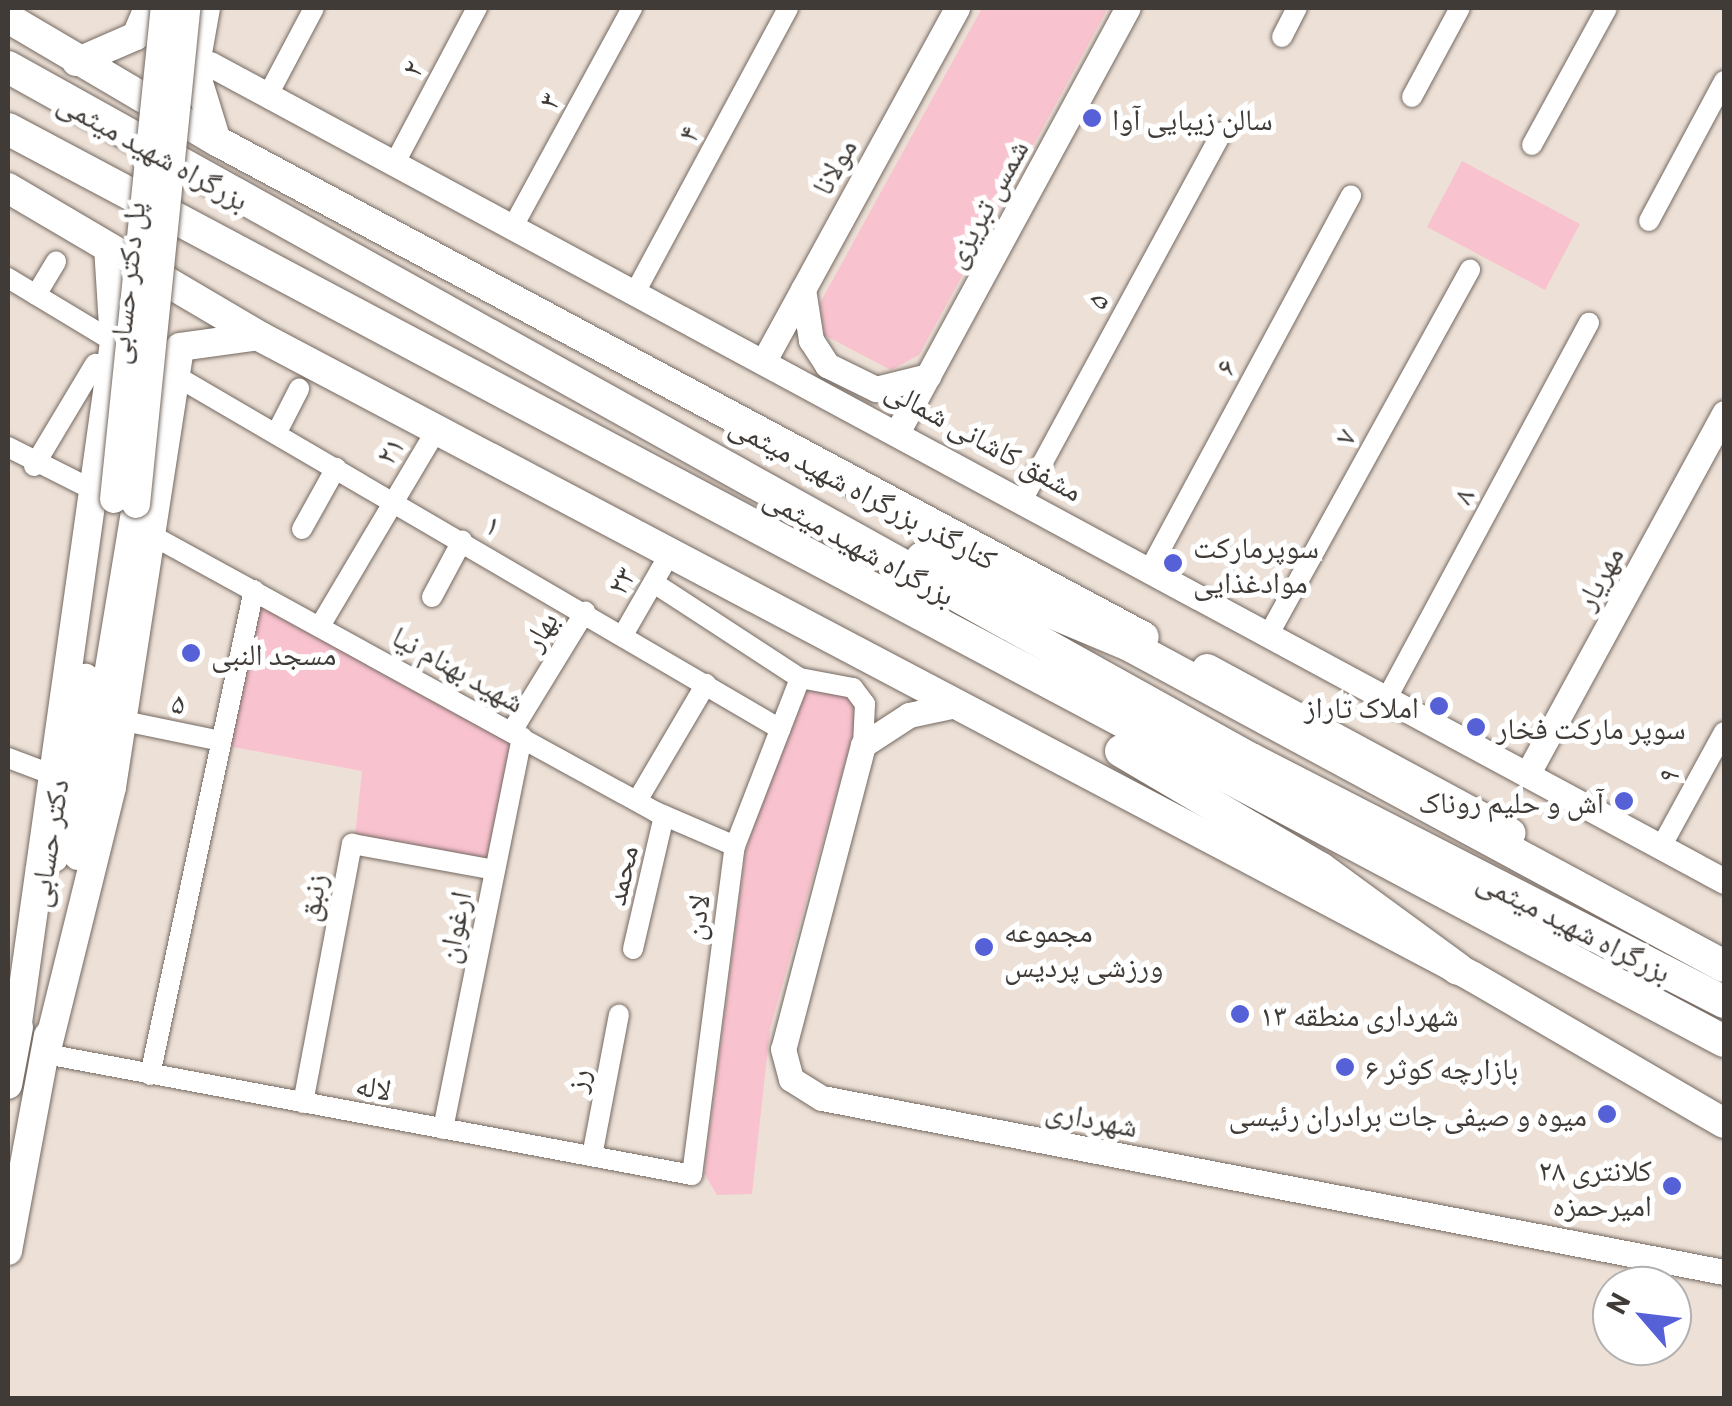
<!DOCTYPE html>
<html>
<head>
<meta charset="utf-8">
<style>
  body { margin:0 }
  #map { position:relative; width:1732px; height:1406px; overflow:hidden; background:#ede1d7; font-family:Barlow,"Noto Naskh Arabic",sans-serif }
  div>[style] { position:absolute }
  .green>* { inset:0; background:#f9c2cf }
  .roads { filter:drop-shadow(0 0 2px #746961) drop-shadow(0 0 2px #746961) }
  .minor>* { height:20px; margin:-10px; padding:0 10px; transform-origin:10px; border-radius:10px; background:#fff }
  .tertiary>* { height:25px; margin:-12.5px; padding:0 12.5px; transform-origin:12.5px; border-radius:12.5px; background:#fff }
  .secondary>* { height:28px; margin:-14px; padding:0 14px; transform-origin:14px; border-radius:14px; background:#fff }
  .primary>* { height:30px; margin:-15px; padding:0 15px; transform-origin:15px; border-radius:15px; background:#fff }
  .trunk>* { height:32px; margin:-16px; padding:0 16px; transform-origin:16px; border-radius:16px; background:#fff }
  .bridges { filter:drop-shadow(0 0 2px #746961) drop-shadow(0 0 2px #746961) }
  .secondary-bridge>* { height:28px; margin:-14px; padding:0 14px; transform-origin:14px; border-radius:14px; background:#fff }
  .dots>* { width:28px; height:28px; translate:-50% -50%; box-sizing:border-box; border:5px solid #fff; border-radius:50% }
  span { translate:-50% -50%; white-space:nowrap; text-align:center; line-height:1.15; -webkit-text-stroke:10px #fff; paint-order:stroke }
  .street-label { font-size:30px; color:#403b37 }
  .poi-label { font-size:30px; color:#403b37 }
  .left { translate:0 -50%; text-align:left }
  .right { translate:-100% -50%; text-align:right }
  .frame { position:absolute; inset:0; border:10px solid #403b37; pointer-events:none }
  .north { position:absolute; left:1592px; top:1266px; width:100px; height:100px; box-sizing:border-box; background:#fff; border:2px solid #b3b1af; border-radius:50%; rotate:298deg; font-size:28px; font-weight:700; line-height:40px; text-align:center; color:#403b37 }
  .north::after { content:''; display:block; margin:auto; width:35px; height:45px; background:#5660d7; clip-path:polygon(50% 0,100% 100%,50% 72%,0 100%) }
</style>
</head>
<body>
<div id="map">
  <div class="green">
    <i style="clip-path:polygon(982px 8px,1108px 8px,919px 355px,891px 370px,824px 335px,820px 303px)"></i>
    <i style="clip-path:polygon(1462px 161px,1580px 224px,1545px 290px,1427px 227px)"></i>
    <i style="clip-path:polygon(259px 604px,512px 740px,489px 860px,355px 836px,362px 771px,228px 746px)"></i>
    <i style="clip-path:polygon(803px 689px,849px 690px,861px 706px,770px 1029px,752px 1194px,717px 1195px,704px 1173px,746px 849px)"></i>
  </div>
  <div class="roads">
    <div class="minor">
      <i style="left:1282px;top:37px;width:33px;rotate:-63deg"></i>
      <i style="left:269px;top:93px;width:96px;rotate:-62.1deg"></i>
      <i style="left:1412px;top:97px;width:101px;rotate:-61.7deg"></i>
      <i style="left:1532px;top:145px;width:156px;rotate:-61.3deg"></i>
      <i style="left:398px;top:157px;width:169px;rotate:-62.1deg"></i>
      <i style="left:516px;top:221px;width:243px;rotate:-61.4deg"></i>
      <i style="left:1649px;top:221px;width:159px;rotate:-61.8deg"></i>
      <i style="left:8px;top:278px;width:124px;rotate:31.1deg"></i>
      <i style="left:638px;top:287px;width:317px;rotate:-61.7deg"></i>
      <i style="left:36px;top:295px;width:39px;rotate:-59deg"></i>
      <i style="left:176px;top:376px;width:700px;rotate:30.3deg"></i>
      <i style="left:276px;top:434px;width:51px;rotate:-62.9deg"></i>
      <i style="left:8px;top:447px;width:97px;rotate:26.8deg"></i>
      <i style="left:34px;top:466px;width:119px;rotate:-59.1deg"></i>
      <i style="left:1024px;top:497px;width:415px;rotate:-61.5deg"></i>
      <i style="left:302px;top:529px;width:70px;rotate:-60.9deg"></i>
      <i style="left:155px;top:537px;width:572px;rotate:28.76deg"></i>
      <i style="left:656px;top:812px;width:86px;rotate:23.3deg"></i>
      <i style="left:1151px;top:567px;width:422px;rotate:-61.7deg"></i>
      <i style="left:654px;top:583px;width:174px;rotate:33.1deg"></i>
      <i style="left:800px;top:678px;width:54px;rotate:10.7deg"></i>
      <i style="left:853px;top:688px;width:20px;rotate:53deg"></i>
      <i style="left:865px;top:704px;width:41px;rotate:92.8deg"></i>
      <i style="left:432px;top:597px;width:64px;rotate:-61.8deg"></i>
      <i style="left:320px;top:626px;width:227px;rotate:-59.3deg"></i>
      <i style="left:1270px;top:632px;width:414px;rotate:-61.1deg"></i>
      <i style="left:623px;top:635px;width:92px;rotate:-60.1deg"></i>
      <i style="left:1388px;top:696px;width:424px;rotate:-61.7deg"></i>
      <i style="left:124px;top:721px;width:99px;rotate:11.7deg"></i>
      <i style="left:512px;top:731px;width:140px;rotate:-58.5deg"></i>
      <i style="left:8px;top:758px;width:43px;rotate:20.6deg"></i>
      <i style="left:637px;top:801px;width:136px;rotate:-59.5deg"></i>
      <i style="left:1661px;top:847px;width:131px;rotate:-61.3deg"></i>
      <i style="left:633px;top:949px;width:137px;rotate:-76.9deg"></i>
      <i style="left:46px;top:1054px;width:657px;rotate:10.61deg"></i>
      <i style="left:692px;top:1175px;width:332px;rotate:-82.6deg"></i>
      <i style="left:735px;top:846px;width:180px;rotate:-68.8deg"></i>
      <i style="left:150px;top:1075px;width:496px;rotate:-77.9deg"></i>
      <i style="left:303px;top:1103px;width:264px;rotate:-79.3deg"></i>
      <i style="left:352px;top:844px;width:145px;rotate:10.3deg"></i>
      <i style="left:443px;top:1129px;width:400px;rotate:-78.6deg"></i>
      <i style="left:592px;top:1156px;width:144px;rotate:-79.2deg"></i>
    </div>
    <div class="tertiary">
      <i style="left:210px;top:64px;width:1720px;rotate:28.35deg"></i>
      <i style="left:803px;top:289px;width:52px;rotate:81.1deg"></i>
      <i style="left:811px;top:340px;width:30px;rotate:57deg"></i>
      <i style="left:827px;top:365px;width:55px;rotate:26.1deg"></i>
      <i style="left:876px;top:389px;width:54px;rotate:-14deg"></i>
      <i style="left:766px;top:357px;width:398px;rotate:-61.3deg"></i>
      <i style="left:899px;top:429px;width:479px;rotate:-61.5deg"></i>
      <i style="left:951px;top:706px;width:43px;rotate:167.9deg"></i>
      <i style="left:909px;top:715px;width:55px;rotate:146.9deg"></i>
      <i style="left:863px;top:745px;width:314px;rotate:104.7deg"></i>
      <i style="left:783px;top:1049px;width:31px;rotate:75deg"></i>
      <i style="left:791px;top:1079px;width:36px;rotate:32deg"></i>
      <i style="left:822px;top:1098px;width:919px;rotate:10.92deg"></i>
      <i style="left:1528px;top:773px;width:410px;rotate:-61.4deg"></i>
    </div>
    <div class="secondary">
      <i style="left:206px;top:8px;width:63px;rotate:100.1deg"></i>
      <i style="left:195px;top:70px;width:74px;rotate:72.8deg"></i>
      <i style="left:76px;top:62px;width:65px;rotate:-23.4deg"></i>
      <i style="left:136px;top:36px;width:30px;rotate:-67deg"></i>
      <i style="left:78px;top:856px;width:357px;rotate:-80.6deg"></i>
      <i style="left:54px;top:858px;width:183px;rotate:-80.2deg"></i>
      <i style="left:15px;top:1044px;width:709px;rotate:-81.97deg"></i>
      <i style="left:114px;top:342px;width:95px;rotate:-93.6deg"></i>
      <i style="left:46px;top:1054px;width:275px;rotate:-76.1deg"></i>
      <i style="left:112px;top:787px;width:445px;rotate:-81.2deg"></i>
      <i style="left:180px;top:347px;width:80px;rotate:-7.9deg"></i>
      <i style="left:8px;top:1085px;width:59px;rotate:-79.3deg"></i>
      <i style="left:8px;top:1251px;width:219px;rotate:-79.5deg"></i>
    </div>
    <div class="primary">
      <i style="left:8px;top:18px;width:243px;rotate:30.5deg"></i>
      <i style="left:217px;top:141px;width:1051px;rotate:28.15deg"></i>
      <i style="left:8px;top:188px;width:291px;rotate:30.5deg"></i>
      <i style="left:259px;top:336px;width:1373px;rotate:27.83deg"></i>
      <i style="left:1473px;top:977px;width:290px;rotate:30.2deg"></i>
      <i style="left:1207px;top:669px;width:345px;rotate:28.4deg"></i>
    </div>
    <div class="trunk">
      <i style="left:8px;top:67px;width:1423px;rotate:29.11deg"></i>
      <i style="left:1251px;top:759px;width:532px;rotate:27.19deg"></i>
      <i style="left:8px;top:129px;width:1943px;rotate:27.99deg"></i>
      <i style="left:922px;top:558px;width:222px;rotate:22.8deg"></i>
      <i style="left:1127px;top:644px;width:678px;rotate:28.34deg"></i>
      <i style="left:1121px;top:751px;width:231px;rotate:30.5deg"></i>
      <i style="left:1320px;top:868px;width:171px;rotate:36.2deg"></i>
    </div>
  </div>
  <div class="bridges">
    <div class="secondary-bridge">
      <i style="left:114px;top:499px;width:494px;rotate:-84.1deg"></i>
      <i style="left:136px;top:504px;width:499px;rotate:-84.2deg"></i>
    </div>
  </div>
  <div class="dots">
    <i style="left:1092px;top:118px;background:#5660d7"></i>
    <i style="left:1173px;top:563px;background:#5660d7"></i>
    <i style="left:191px;top:653px;background:#5660d7"></i>
    <i style="left:1439px;top:706px;background:#5660d7"></i>
    <i style="left:1476px;top:727px;background:#5660d7"></i>
    <i style="left:1624px;top:801px;background:#5660d7"></i>
    <i style="left:984px;top:947px;background:#5660d7"></i>
    <i style="left:1240px;top:1014px;background:#5660d7"></i>
    <i style="left:1345px;top:1067px;background:#5660d7"></i>
    <i style="left:1607px;top:1114px;background:#5660d7"></i>
    <i style="left:1672px;top:1186px;background:#5660d7"></i>
  </div>
  <div class="street-label">
    <span style="left:411px;top:68px;rotate:-62deg">۲</span>
    <span style="left:548px;top:100px;rotate:-62deg">۳</span>
    <span style="left:687px;top:133px;rotate:-62deg">۴</span>
    <span style="left:154px;top:150px;rotate:29deg">بزرگراه شهید میثمی</span>
    <span style="left:833px;top:166px;rotate:-61deg">مولانا</span>
    <span style="left:985px;top:203px;rotate:-61deg">شمس تبریزی</span>
    <span style="left:125px;top:283px;rotate:-84deg">پل دکتر حسابی</span>
    <span style="left:1096px;top:300px;rotate:-62deg">۵</span>
    <span style="left:1224px;top:366px;rotate:-62deg">۶</span>
    <span style="left:1344px;top:436px;rotate:-61deg">۷</span>
    <span style="left:985px;top:439px;rotate:29deg">مشفق کاشانی شمالی</span>
    <span style="left:389px;top:450px;rotate:-58deg">۲۱</span>
    <span style="left:864px;top:491px;rotate:28deg">کنارگذر بزرگراه شهید میثمی</span>
    <span style="left:1462px;top:495px;rotate:-62deg">۸</span>
    <span style="left:494px;top:524px;rotate:30deg">۱</span>
    <span style="left:860px;top:545px;rotate:29deg">بزرگراه شهید میثمی</span>
    <span style="left:1598px;top:577px;rotate:-61deg">مهریار</span>
    <span style="left:620px;top:580px;rotate:-60deg">۲۳</span>
    <span style="left:539px;top:630px;rotate:-58deg">بهار</span>
    <span style="left:459px;top:668px;rotate:29deg">شهید بهنام نیا</span>
    <span style="left:179px;top:702px;rotate:12deg">۵</span>
    <span style="left:1667px;top:775px;rotate:-61deg">۹</span>
    <span style="left:47px;top:843px;rotate:-81deg">دکتر حسابی</span>
    <span style="left:620px;top:875px;rotate:-77deg">محمد</span>
    <span style="left:311px;top:897px;rotate:-79deg">زنبق</span>
    <span style="left:695px;top:917px;rotate:-82deg">لادن</span>
    <span style="left:1575px;top:925px;rotate:27deg">بزرگراه شهید میثمی</span>
    <span style="left:453px;top:927px;rotate:-79deg">ارغوان</span>
    <span style="left:576px;top:1080px;rotate:-79deg">رز</span>
    <span style="left:374px;top:1086px;rotate:11deg">لاله</span>
    <span style="left:1092px;top:1117px;rotate:11deg">شهرداری</span>
  </div>
  <div class="poi-label">
    <span class="left" style="left:1112px;top:118px">سالن زیبایی آوا</span>
    <span class="left" style="left:1193px;top:563px">سوپرمارکت<br>موادغذایی</span>
    <span class="left" style="left:211px;top:653px">مسجد النبی</span>
    <span class="right" style="left:1419px;top:706px">املاک تاراز</span>
    <span class="left" style="left:1496px;top:727px">سوپر مارکت فخار</span>
    <span class="right" style="left:1604px;top:801px">آش و حلیم روناک</span>
    <span class="left" style="left:1004px;top:947px">مجموعه<br>ورزشی پردیس</span>
    <span class="left" style="left:1260px;top:1014px">شهرداری منطقه ۱۳</span>
    <span class="left" style="left:1365px;top:1067px">بازارچه کوثر ۶</span>
    <span class="right" style="left:1587px;top:1114px">میوه و صیفی جات برادران رئیسی</span>
    <span class="right" style="left:1652px;top:1186px">کلانتری ۲۸<br>امیرحمزه</span>
  </div>
  <div class="frame"></div>
  <div class="north">N</div>
</div>
</body>
</html>
